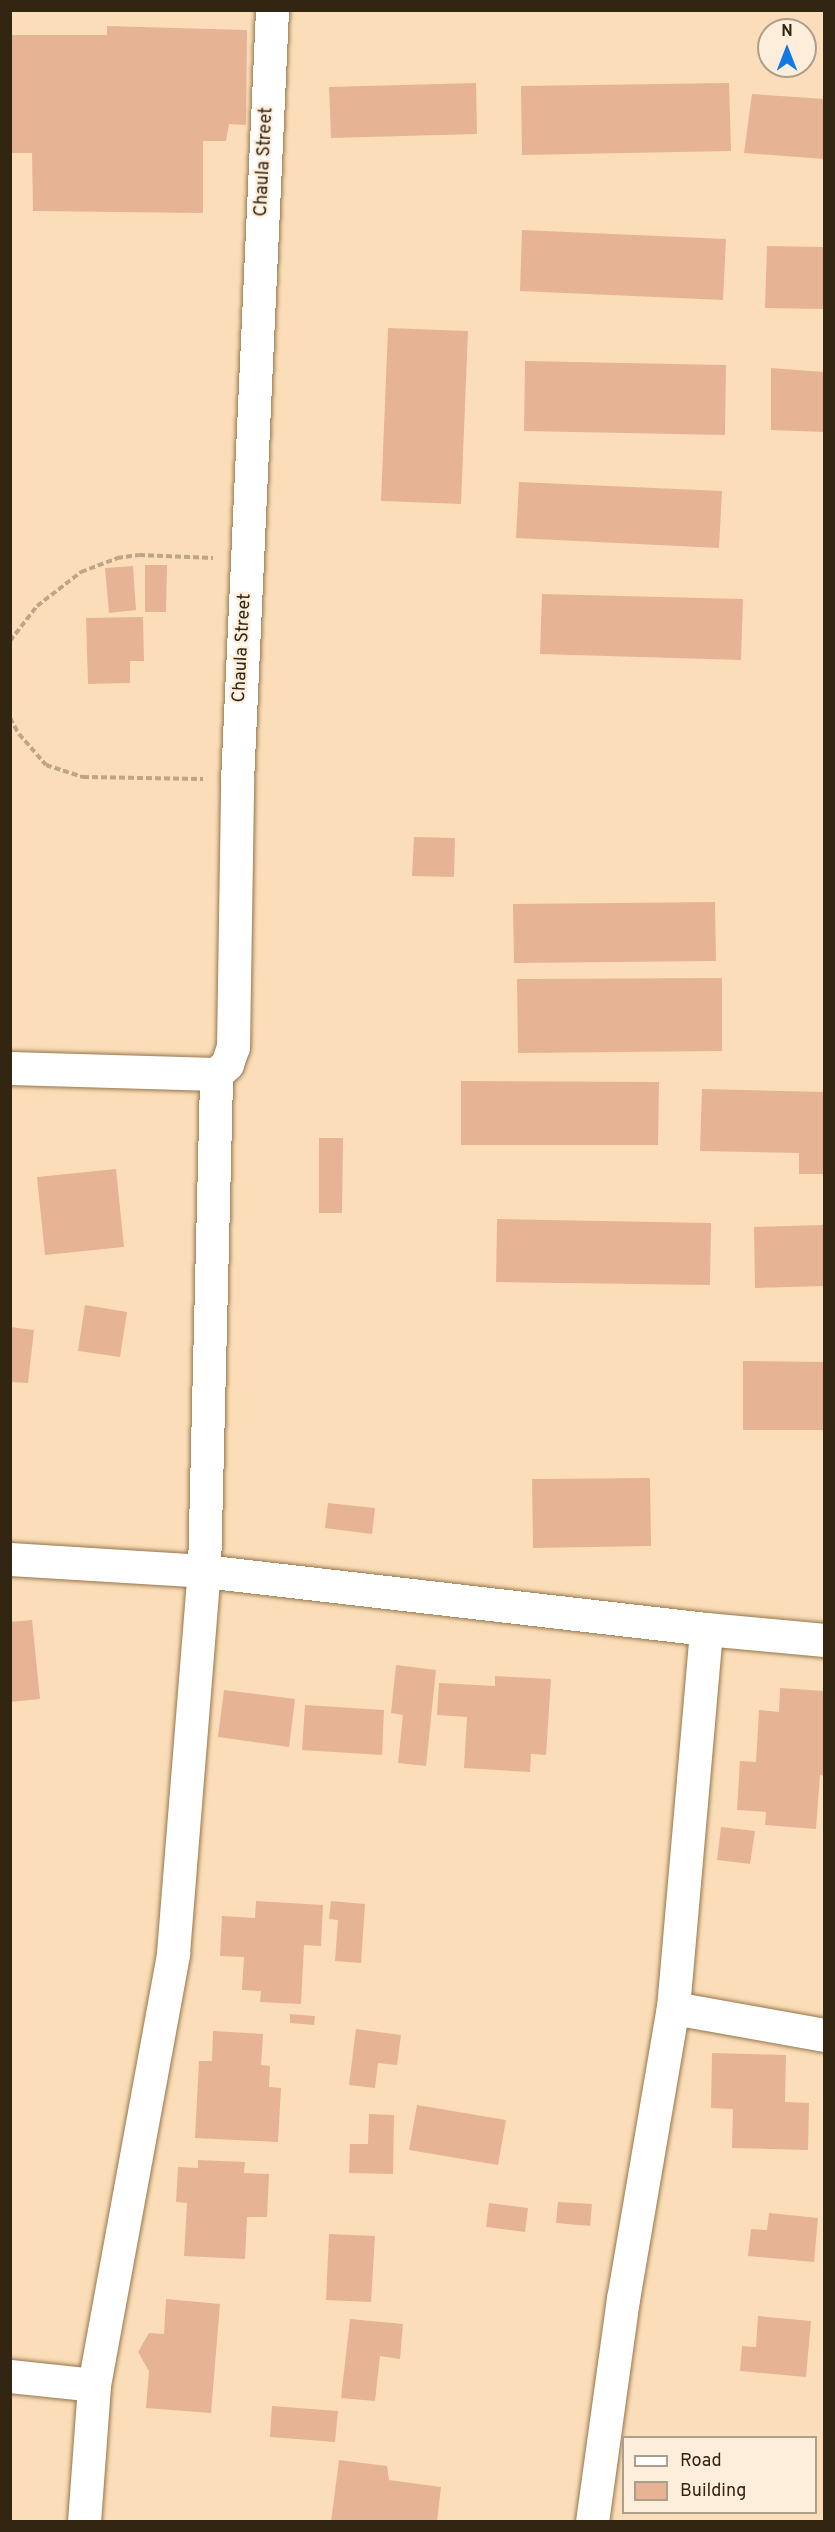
<!DOCTYPE html>
<html>
<head>
<meta charset="utf-8">
<style>
  body { margin:0 }
  #map { position:relative; width:835px; height:2532px; overflow:hidden; background:#fbdeb9; font-family:Overpass,sans-serif }
  div>[style] { position:absolute }
  .building>* { inset:0; background:#e6b494 }
  .path>* { height:4px; margin-top:-2px; transform-origin:0; background:repeating-linear-gradient(90deg,#bda585 0 6px,transparent 0 9px) }
  .roads { filter:drop-shadow(0 0 2px #96764a) drop-shadow(0 0 2px #96764a) }
  .street>* { height:33px; margin:-16.5px; padding:0 16.5px; transform-origin:16.5px; border-radius:16.5px; background:#fff }
  span { translate:-50% -50%; white-space:nowrap; text-align:center; line-height:1.15; -webkit-text-stroke:4.5px #fceedb; paint-order:stroke }
  .street-label { font-size:18px; color:#322512 }
  .frame { position:absolute; inset:0; border:12px solid #322512; pointer-events:none }
  .legend { position:absolute; left:622px; top:2436px; width:195px; height:78px; box-sizing:border-box; background:#fceedb; border:2px solid #ab9e8b; margin:0; padding:8px 10px; list-style:none; font-size:18px; color:#322512 }
  .legend li { display:flex; align-items:center; gap:12px; height:30px }
  .legend b { width:30px; border:2px solid #ab9e8b }
  .north { position:absolute; left:757px; top:18px; width:60px; height:60px; box-sizing:border-box; background:#fceedb; border:2px solid #ab9e8b; border-radius:50%; rotate:0deg; font-size:16px; font-weight:700; line-height:24px; text-align:center; color:#322512 }
  .north::after { content:''; display:block; margin:auto; width:21px; height:27px; background:#117ae2; clip-path:polygon(50% 0,100% 100%,50% 72%,0 100%) }
</style>
</head>
<body>
<div id="map">
  <div class="building">
    <i style="clip-path:polygon(107px 26px,247px 30px,246px 125px,229px 124px,226px 141px,203px 141px,203px 213px,33px 211px,32px 153px,10px 153px,10px 35px,107px 35px)"></i>
    <i style="clip-path:polygon(476px 83px,477px 134px,331px 138px,329px 87px)"></i>
    <i style="clip-path:polygon(729px 83px,731px 151px,522px 155px,521px 86px)"></i>
    <i style="clip-path:polygon(752px 94px,824px 99px,824px 159px,744px 153px)"></i>
    <i style="clip-path:polygon(522px 230px,726px 239px,723px 300px,520px 291px)"></i>
    <i style="clip-path:polygon(767px 246px,824px 247px,824px 309px,765px 308px)"></i>
    <i style="clip-path:polygon(388px 328px,468px 331px,461px 504px,381px 501px)"></i>
    <i style="clip-path:polygon(525px 361px,726px 365px,725px 435px,524px 431px)"></i>
    <i style="clip-path:polygon(771px 368px,824px 372px,824px 432px,771px 430px)"></i>
    <i style="clip-path:polygon(519px 482px,722px 491px,719px 548px,516px 538px)"></i>
    <i style="clip-path:polygon(145px 565px,167px 565px,166px 612px,145px 612px)"></i>
    <i style="clip-path:polygon(133px 566px,136px 610px,109px 613px,105px 568px)"></i>
    <i style="clip-path:polygon(542px 594px,743px 599px,741px 660px,540px 654px)"></i>
    <i style="clip-path:polygon(143px 617px,144px 661px,130px 661px,130px 683px,88px 684px,86px 618px)"></i>
    <i style="clip-path:polygon(414px 837px,455px 838px,454px 877px,412px 876px)"></i>
    <i style="clip-path:polygon(715px 902px,716px 961px,514px 963px,513px 904px)"></i>
    <i style="clip-path:polygon(722px 978px,722px 1051px,518px 1053px,517px 979px)"></i>
    <i style="clip-path:polygon(461px 1081px,659px 1082px,658px 1145px,461px 1145px)"></i>
    <i style="clip-path:polygon(702px 1089px,824px 1092px,824px 1174px,799px 1174px,799px 1153px,700px 1151px)"></i>
    <i style="clip-path:polygon(319px 1138px,343px 1138px,342px 1213px,319px 1213px)"></i>
    <i style="clip-path:polygon(116px 1169px,124px 1247px,45px 1255px,37px 1177px)"></i>
    <i style="clip-path:polygon(497px 1219px,711px 1223px,710px 1285px,496px 1282px)"></i>
    <i style="clip-path:polygon(824px 1225px,824px 1286px,755px 1288px,754px 1227px)"></i>
    <i style="clip-path:polygon(85px 1305px,127px 1312px,120px 1357px,78px 1351px)"></i>
    <i style="clip-path:polygon(10px 1327px,34px 1330px,28px 1383px,10px 1382px)"></i>
    <i style="clip-path:polygon(743px 1361px,824px 1362px,824px 1430px,743px 1430px)"></i>
    <i style="clip-path:polygon(650px 1478px,651px 1546px,533px 1548px,532px 1479px)"></i>
    <i style="clip-path:polygon(328px 1503px,375px 1508px,372px 1534px,325px 1528px)"></i>
    <i style="clip-path:polygon(32px 1620px,40px 1699px,10px 1702px,10px 1622px)"></i>
    <i style="clip-path:polygon(396px 1665px,436px 1670px,426px 1766px,398px 1763px,403px 1715px,391px 1713px)"></i>
    <i style="clip-path:polygon(495px 1676px,551px 1679px,546px 1755px,531px 1754px,530px 1772px,464px 1768px,467px 1717px,437px 1715px,439px 1683px,495px 1686px)"></i>
    <i style="clip-path:polygon(780px 1688px,824px 1691px,824px 1776px,820px 1775px,816px 1829px,765px 1825px,766px 1812px,737px 1810px,740px 1761px,756px 1762px,759px 1710px,779px 1712px)"></i>
    <i style="clip-path:polygon(224px 1690px,295px 1699px,289px 1747px,218px 1737px)"></i>
    <i style="clip-path:polygon(305px 1705px,384px 1710px,382px 1755px,302px 1750px)"></i>
    <i style="clip-path:polygon(721px 1827px,755px 1831px,750px 1864px,717px 1860px)"></i>
    <i style="clip-path:polygon(256px 1901px,323px 1905px,321px 1946px,304px 1945px,301px 2004px,260px 2002px,261px 1991px,242px 1990px,244px 1957px,220px 1956px,222px 1916px,255px 1918px)"></i>
    <i style="clip-path:polygon(331px 1901px,365px 1904px,361px 1963px,335px 1961px,338px 1920px,329px 1919px)"></i>
    <i style="clip-path:polygon(290px 2014px,315px 2016px,314px 2025px,290px 2023px)"></i>
    <i style="clip-path:polygon(356px 2029px,401px 2035px,397px 2065px,378px 2063px,375px 2088px,349px 2085px)"></i>
    <i style="clip-path:polygon(213px 2031px,263px 2034px,261px 2065px,270px 2066px,269px 2087px,281px 2088px,278px 2142px,195px 2138px,199px 2061px,212px 2061px)"></i>
    <i style="clip-path:polygon(712px 2053px,786px 2055px,785px 2102px,809px 2103px,808px 2150px,732px 2148px,733px 2109px,711px 2108px)"></i>
    <i style="clip-path:polygon(417px 2105px,506px 2120px,498px 2165px,409px 2150px)"></i>
    <i style="clip-path:polygon(369px 2114px,394px 2115px,393px 2174px,349px 2173px,350px 2144px,368px 2144px)"></i>
    <i style="clip-path:polygon(198px 2160px,245px 2162px,244px 2173px,269px 2174px,267px 2217px,247px 2217px,245px 2259px,184px 2256px,187px 2203px,176px 2202px,178px 2167px,198px 2168px)"></i>
    <i style="clip-path:polygon(558px 2202px,592px 2204px,590px 2226px,556px 2223px)"></i>
    <i style="clip-path:polygon(489px 2203px,528px 2208px,525px 2232px,486px 2227px)"></i>
    <i style="clip-path:polygon(769px 2213px,818px 2218px,814px 2262px,748px 2256px,751px 2229px,767px 2230px)"></i>
    <i style="clip-path:polygon(329px 2234px,375px 2236px,371px 2302px,326px 2300px)"></i>
    <i style="clip-path:polygon(166px 2299px,220px 2304px,211px 2413px,146px 2408px,149px 2371px,138px 2352px,149px 2333px,164px 2334px)"></i>
    <i style="clip-path:polygon(758px 2316px,811px 2321px,806px 2377px,740px 2371px,742px 2346px,756px 2347px)"></i>
    <i style="clip-path:polygon(350px 2319px,403px 2324px,400px 2359px,380px 2356px,375px 2401px,341px 2398px)"></i>
    <i style="clip-path:polygon(272px 2406px,338px 2411px,335px 2442px,270px 2437px)"></i>
    <i style="clip-path:polygon(339px 2460px,387px 2466px,389px 2480px,441px 2487px,437px 2522px,331px 2522px)"></i>
  </div>
  <div class="path">
    <i style="left:10px;top:641px;width:44px;rotate:-52.4deg"></i>
    <i style="left:37px;top:606px;width:56px;rotate:-37.7deg"></i>
    <i style="left:81px;top:572px;width:39px;rotate:-21deg"></i>
    <i style="left:117px;top:558px;width:22px;rotate:-8deg"></i>
    <i style="left:139px;top:555px;width:74px;rotate:2.3deg"></i>
    <i style="left:10px;top:718px;width:18px;rotate:61deg"></i>
    <i style="left:19px;top:734px;width:41px;rotate:48.9deg"></i>
    <i style="left:46px;top:765px;width:39px;rotate:18deg"></i>
    <i style="left:83px;top:777px;width:120px;rotate:1deg"></i>
  </div>
  <div class="roads">
    <div class="street">
      <i style="left:10px;top:1068px;width:206px;rotate:1.7deg"></i>
      <i style="left:216px;top:1074px;width:15px;rotate:-42deg"></i>
      <i style="left:227px;top:1064px;width:18px;rotate:-71deg"></i>
      <i style="left:233px;top:1047px;width:266px;rotate:-89.1deg"></i>
      <i style="left:237px;top:781px;width:772px;rotate:-87.4deg"></i>
      <i style="left:10px;top:1559px;width:194px;rotate:3.5deg"></i>
      <i style="left:204px;top:1571px;width:505px;rotate:6.59deg"></i>
      <i style="left:706px;top:1629px;width:119px;rotate:5.3deg"></i>
      <i style="left:673px;top:2008px;width:153px;rotate:10.1deg"></i>
      <i style="left:10px;top:2376px;width:84px;rotate:6.1deg"></i>
      <i style="left:84px;top:2522px;width:137px;rotate:-85.8deg"></i>
      <i style="left:94px;top:2385px;width:439px;rotate:-79.6deg"></i>
      <i style="left:173px;top:1953px;width:383px;rotate:-85.4deg"></i>
      <i style="left:204px;top:1571px;width:497px;rotate:-88.6deg"></i>
      <i style="left:592px;top:2522px;width:225px;rotate:-82.1deg"></i>
      <i style="left:623px;top:2299px;width:295px;rotate:-80.3deg"></i>
      <i style="left:673px;top:2008px;width:380px;rotate:-85deg"></i>
    </div>
  </div>
  <div class="street-label">
    <span style="left:265px;top:162px;rotate:-87deg">Chaula Street</span>
    <span style="left:243px;top:648px;rotate:-87deg">Chaula Street</span>
  </div>
  <div class="frame"></div>
  <ul class="legend">
  <li><b style="height:8px;background:#fff"></b>Road</li>
  <li><b style="height:16px;background:#e6b494"></b>Building</li>
  </ul>
  <div class="north">N</div>
</div>
</body>
</html>
